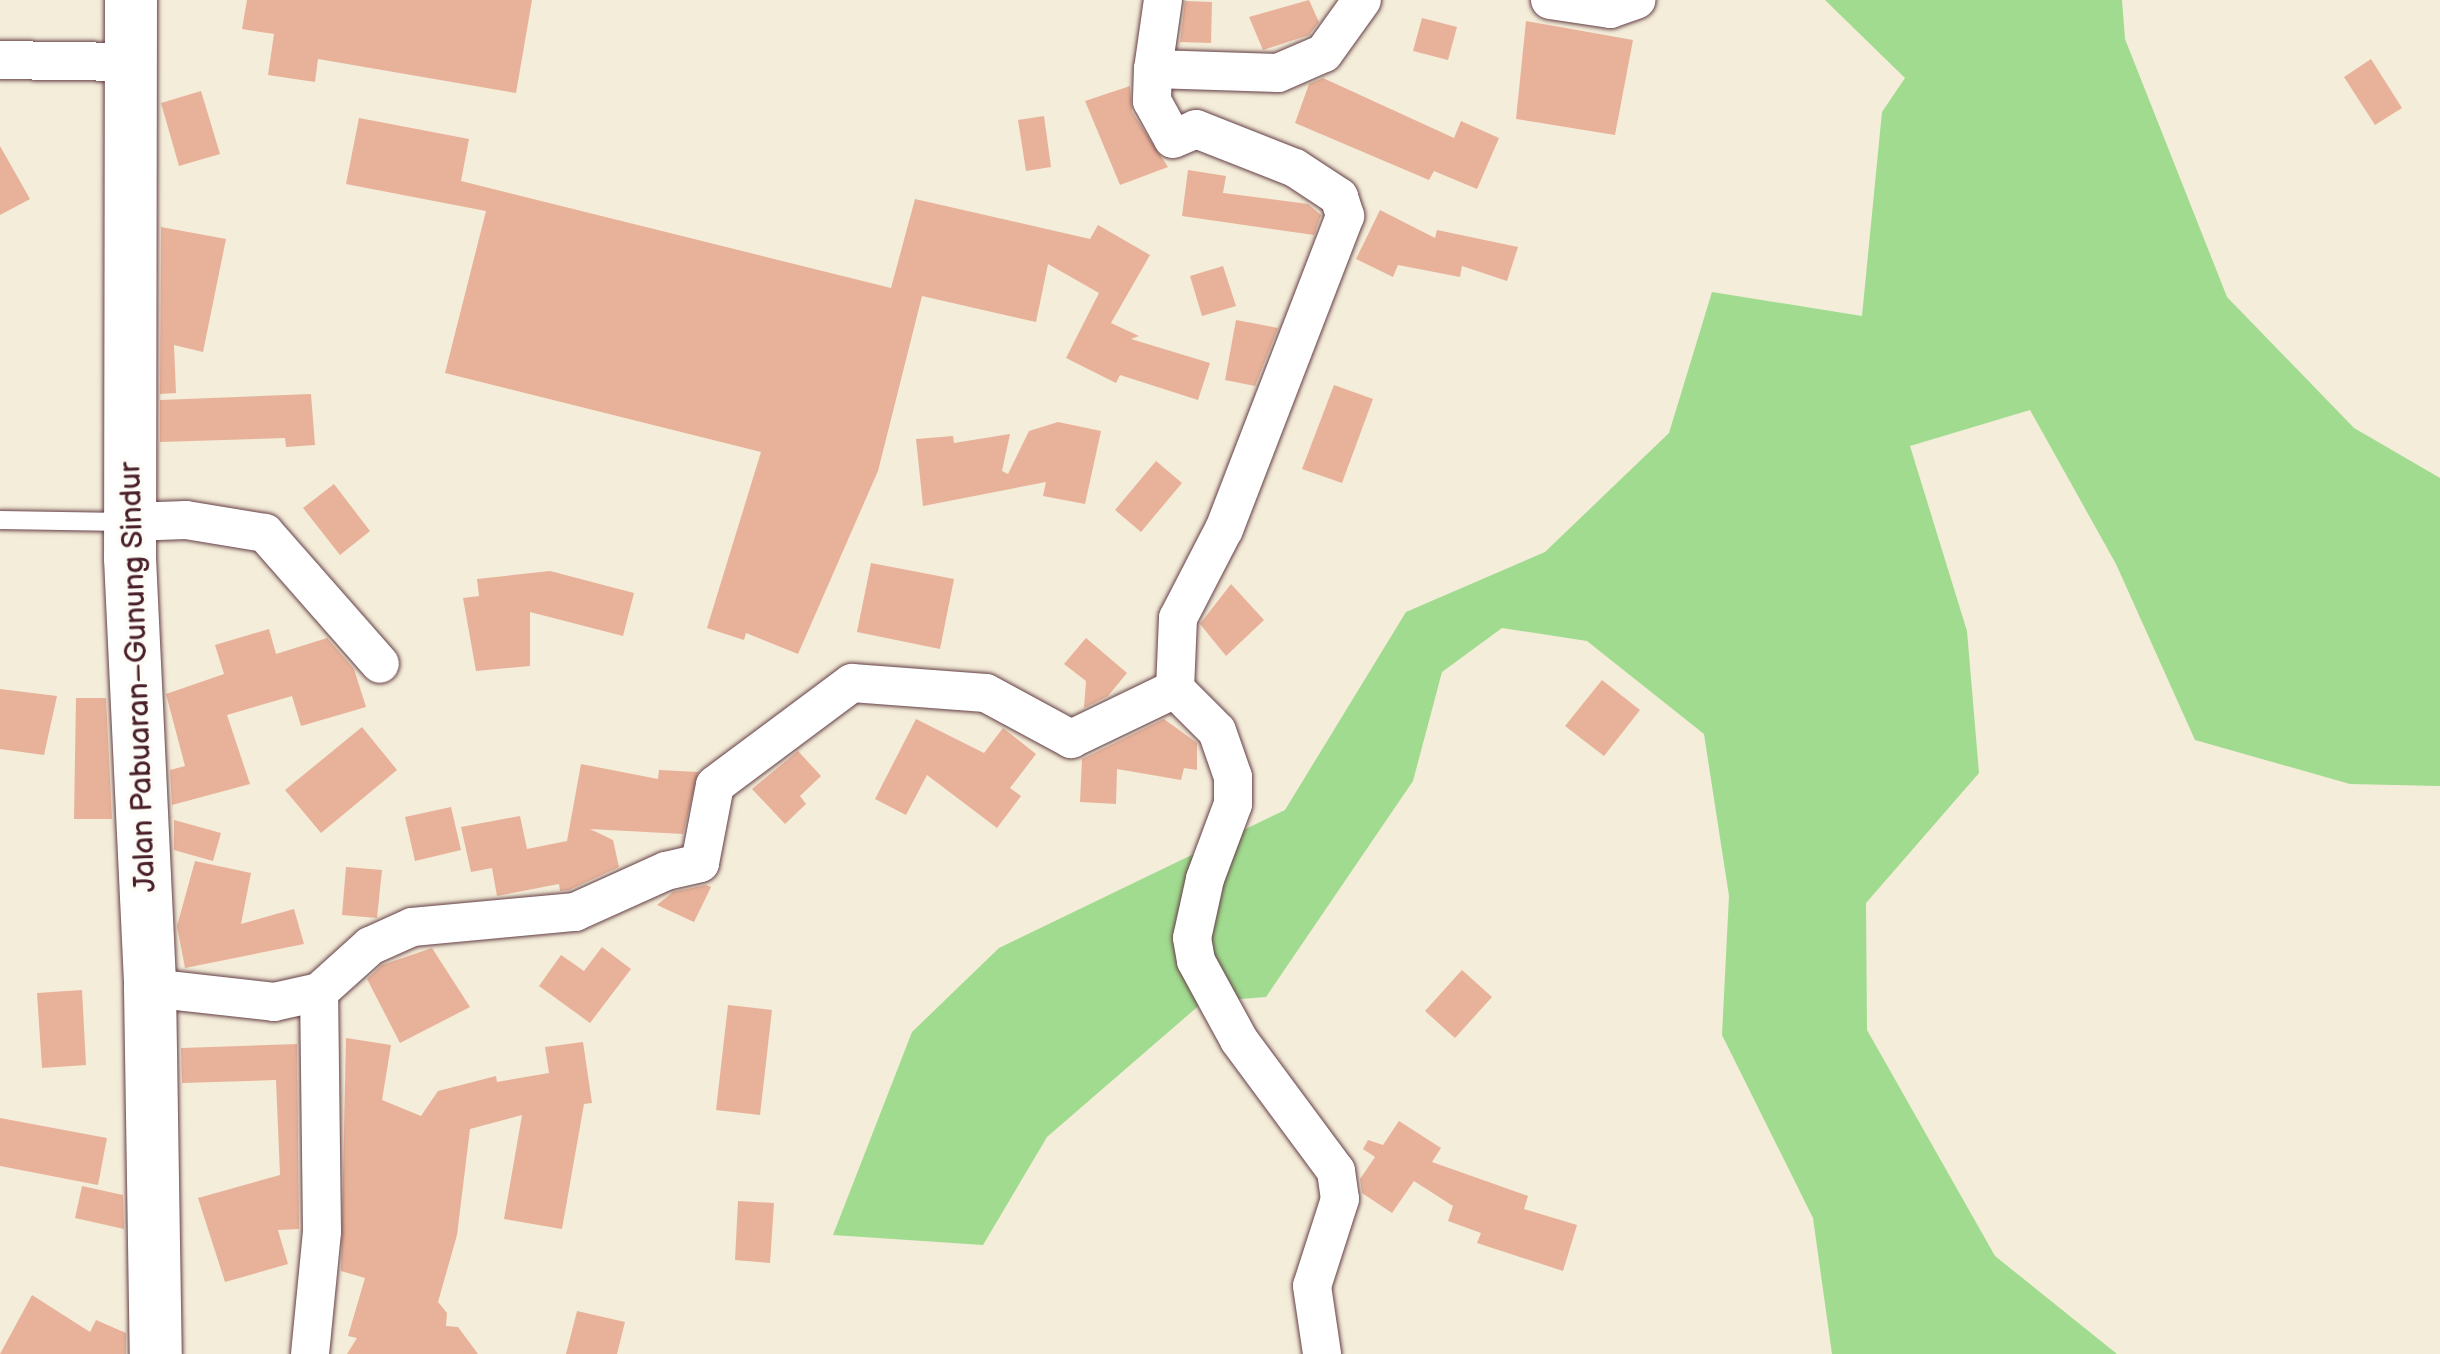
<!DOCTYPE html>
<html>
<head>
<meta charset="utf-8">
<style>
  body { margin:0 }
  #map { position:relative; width:2440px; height:1354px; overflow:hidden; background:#f4edd9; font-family:"Balsamiq Sans",sans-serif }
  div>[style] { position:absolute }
  .green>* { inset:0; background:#a0db8f }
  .building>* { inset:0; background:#e8b29a }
  .roads { filter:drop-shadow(0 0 2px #643e45) drop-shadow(0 0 2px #643e45) }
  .lane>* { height:18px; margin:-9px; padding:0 9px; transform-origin:9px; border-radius:9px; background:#fff }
  .street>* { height:38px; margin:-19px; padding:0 19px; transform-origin:19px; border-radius:19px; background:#fff }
  .secondary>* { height:52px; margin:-26px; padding:0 26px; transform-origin:26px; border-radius:26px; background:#fff }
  span { translate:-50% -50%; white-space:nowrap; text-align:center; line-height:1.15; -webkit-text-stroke:8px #fdfcf7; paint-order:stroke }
  .street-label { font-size:30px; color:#4a1f2b }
</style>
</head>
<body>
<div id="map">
  <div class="green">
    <i style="clip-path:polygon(1825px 0,2122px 0,2125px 39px,2227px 297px,2354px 428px,2440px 478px,2440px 786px,2350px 784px,2195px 740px,2116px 564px,2030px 410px,1910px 446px,1967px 631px,1979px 773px,1866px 903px,1867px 1030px,1995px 1256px,2117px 1354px,1832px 1354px,1813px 1218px,1722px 1035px,1729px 896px,1704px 734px,1587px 641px,1502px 628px,1442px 672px,1413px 781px,1266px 997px,1203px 1002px,1047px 1137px,983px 1245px,833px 1235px,912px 1032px,999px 948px,1285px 810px,1406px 612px,1545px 552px,1669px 433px,1712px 292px,1862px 316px,1882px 112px,1905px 78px)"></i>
  </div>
  <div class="building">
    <i style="clip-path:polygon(247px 0,532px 0,516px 93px,318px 59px,315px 82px,268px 75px,274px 34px,242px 29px)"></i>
    <i style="clip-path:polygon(1309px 0,1319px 22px,1309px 35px,1263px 50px,1249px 17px)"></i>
    <i style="clip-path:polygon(1185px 1px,1212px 2px,1211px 43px,1180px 42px)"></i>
    <i style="clip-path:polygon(1422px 18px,1457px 27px,1448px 60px,1413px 51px)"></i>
    <i style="clip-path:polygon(1526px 21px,1633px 40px,1615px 135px,1516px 119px)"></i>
    <i style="clip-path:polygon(2371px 59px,2402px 108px,2375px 125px,2344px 77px)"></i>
    <i style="clip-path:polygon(1323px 78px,1454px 138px,1461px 121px,1499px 138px,1477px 189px,1434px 171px,1429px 180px,1295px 123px,1309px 84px)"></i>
    <i style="clip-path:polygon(1130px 86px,1132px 112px,1168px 167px,1120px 185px,1085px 101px)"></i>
    <i style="clip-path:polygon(201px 91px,220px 154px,179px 166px,161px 103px)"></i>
    <i style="clip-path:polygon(1044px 116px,1051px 167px,1026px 171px,1018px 120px)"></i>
    <i style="clip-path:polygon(359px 118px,469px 139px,461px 181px,891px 288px,915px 199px,1090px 239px,1098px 225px,1150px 255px,1111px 323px,1139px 336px,1131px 339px,1210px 363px,1198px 400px,1120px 375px,1116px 383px,1066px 358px,1099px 293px,1048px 264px,1036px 322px,922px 296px,878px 471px,798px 654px,746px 633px,744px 640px,707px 628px,761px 452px,445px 373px,486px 211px,346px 184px)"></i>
    <i style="clip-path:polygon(0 146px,30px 199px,0 215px)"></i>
    <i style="clip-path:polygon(1188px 170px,1226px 176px,1223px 193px,1308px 204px,1321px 215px,1314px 235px,1182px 216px)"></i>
    <i style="clip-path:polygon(1380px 210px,1435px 238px,1437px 230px,1518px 247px,1507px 281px,1462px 266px,1460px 277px,1398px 265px,1393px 277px,1356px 259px)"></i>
    <i style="clip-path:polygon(161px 227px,226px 239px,203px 352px,174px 345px,176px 393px,160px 394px)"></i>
    <i style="clip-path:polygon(1223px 266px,1236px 306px,1202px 316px,1190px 276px)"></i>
    <i style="clip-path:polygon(1236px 320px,1278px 328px,1255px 386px,1225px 380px)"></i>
    <i style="clip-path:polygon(1334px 385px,1373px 399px,1342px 483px,1302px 469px)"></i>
    <i style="clip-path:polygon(311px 394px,315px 445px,286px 447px,285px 438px,160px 442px,160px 400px)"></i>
    <i style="clip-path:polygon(1058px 422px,1101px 431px,1085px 504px,1043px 496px,1046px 482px,923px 506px,916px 439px,953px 436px,954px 443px,1010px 434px,1002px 471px,1008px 474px,1029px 431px)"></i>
    <i style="clip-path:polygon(1156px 461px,1182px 483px,1141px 532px,1115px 510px)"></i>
    <i style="clip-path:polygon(334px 484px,370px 531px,340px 555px,303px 508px)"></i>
    <i style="clip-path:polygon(871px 563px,954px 579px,940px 649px,857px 632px)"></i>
    <i style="clip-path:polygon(550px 571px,634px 593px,623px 636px,530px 612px,530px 666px,476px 671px,463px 598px,479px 596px,477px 579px)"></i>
    <i style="clip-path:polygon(1231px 584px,1264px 620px,1226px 656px,1200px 624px)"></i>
    <i style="clip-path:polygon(269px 629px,276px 654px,327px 638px,354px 669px,366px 707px,301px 726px,292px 696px,227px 715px,250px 784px,172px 805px,170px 770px,185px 766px,166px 694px,224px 674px,215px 645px)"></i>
    <i style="clip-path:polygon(1086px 638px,1127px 673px,1108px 696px,1084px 708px,1086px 681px,1064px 664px)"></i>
    <i style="clip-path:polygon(1602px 680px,1640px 710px,1604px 756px,1565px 726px)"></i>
    <i style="clip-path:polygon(0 689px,57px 696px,44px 755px,0 749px)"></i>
    <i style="clip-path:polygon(76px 698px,106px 698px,112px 819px,74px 819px)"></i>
    <i style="clip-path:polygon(916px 719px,984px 753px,1003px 728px,1036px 754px,1010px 788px,1021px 796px,997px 828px,927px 775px,906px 815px,875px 799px)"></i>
    <i style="clip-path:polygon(1164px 719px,1197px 743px,1197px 770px,1184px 768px,1181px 780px,1117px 769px,1116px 804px,1080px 802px,1082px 759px)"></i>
    <i style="clip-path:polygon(362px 727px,397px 770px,321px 833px,285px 790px)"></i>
    <i style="clip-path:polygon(798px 751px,821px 776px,800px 796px,806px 804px,785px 824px,752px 789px)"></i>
    <i style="clip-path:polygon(581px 764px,658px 779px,659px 770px,698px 772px,683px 834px,590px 829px,613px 840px,619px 867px,569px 890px,560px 891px,559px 884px,497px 896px,492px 868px,471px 872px,461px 827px,520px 816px,527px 849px,567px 841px)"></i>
    <i style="clip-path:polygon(451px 807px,461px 850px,415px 861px,405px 817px)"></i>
    <i style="clip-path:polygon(174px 820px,221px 833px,213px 861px,174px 850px)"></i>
    <i style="clip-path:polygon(195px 861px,251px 873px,241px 924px,294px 909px,304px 944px,185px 968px,177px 926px)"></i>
    <i style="clip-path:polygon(346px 867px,382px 870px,377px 918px,342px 915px)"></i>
    <i style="clip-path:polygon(706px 885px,711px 887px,694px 922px,657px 905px,673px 892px)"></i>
    <i style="clip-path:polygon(602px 947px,631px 969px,590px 1023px,539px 986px,561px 955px,584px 971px)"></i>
    <i style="clip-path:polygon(432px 948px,470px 1007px,400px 1043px,367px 979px,382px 965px)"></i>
    <i style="clip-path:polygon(1462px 970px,1492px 997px,1455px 1038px,1425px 1011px)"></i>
    <i style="clip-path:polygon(82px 990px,86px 1065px,42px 1068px,37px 993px)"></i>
    <i style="clip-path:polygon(728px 1005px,772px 1010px,760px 1115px,716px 1110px)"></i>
    <i style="clip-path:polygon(346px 1038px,391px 1045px,382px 1100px,421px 1116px,438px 1091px,496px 1076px,497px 1082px,549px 1073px,545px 1047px,583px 1042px,592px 1103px,584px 1104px,562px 1229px,504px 1219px,522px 1115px,470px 1129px,457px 1235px,438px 1302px,447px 1313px,446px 1326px,458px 1327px,478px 1354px,347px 1354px,357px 1338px,348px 1336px,365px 1278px,341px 1271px)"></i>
    <i style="clip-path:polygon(297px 1044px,299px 1229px,278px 1230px,288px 1264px,225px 1282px,198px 1198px,280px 1175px,276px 1080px,182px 1083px,181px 1048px)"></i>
    <i style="clip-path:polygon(0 1118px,107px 1138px,98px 1185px,0 1166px)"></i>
    <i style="clip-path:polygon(1399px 1121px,1441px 1148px,1432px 1162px,1528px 1196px,1524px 1209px,1577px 1225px,1563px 1271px,1477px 1243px,1481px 1233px,1448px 1221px,1453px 1206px,1414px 1181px,1392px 1213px,1362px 1193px,1360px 1179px,1375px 1157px,1363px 1149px,1368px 1140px,1383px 1145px)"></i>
    <i style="clip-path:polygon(82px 1186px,123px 1195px,124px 1229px,75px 1218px)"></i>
    <i style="clip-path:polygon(738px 1201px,774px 1203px,770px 1263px,735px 1260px)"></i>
    <i style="clip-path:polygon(32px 1295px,90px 1332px,96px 1320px,126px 1333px,126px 1354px,0 1354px)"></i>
    <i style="clip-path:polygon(577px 1311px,625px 1322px,617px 1354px,566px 1354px)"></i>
  </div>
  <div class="roads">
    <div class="lane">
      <i style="left:0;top:520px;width:124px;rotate:0.9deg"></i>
    </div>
    <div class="street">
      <i style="left:1163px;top:0;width:70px;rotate:98.2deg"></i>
      <i style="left:1153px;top:69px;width:125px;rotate:1.8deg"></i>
      <i style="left:1278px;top:73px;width:50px;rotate:-23.5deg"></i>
      <i style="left:1324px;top:53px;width:65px;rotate:-54.4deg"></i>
      <i style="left:1550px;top:0;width:61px;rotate:8.5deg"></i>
      <i style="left:1610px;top:9px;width:28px;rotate:-19deg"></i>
      <i style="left:0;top:60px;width:130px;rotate:0.9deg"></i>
      <i style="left:1153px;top:69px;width:32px;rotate:92deg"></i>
      <i style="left:1152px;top:101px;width:43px;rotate:61.1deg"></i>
      <i style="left:1173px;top:139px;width:25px;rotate:-23deg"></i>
      <i style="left:1196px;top:129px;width:106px;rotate:21.5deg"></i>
      <i style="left:1295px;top:168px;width:53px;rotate:33.4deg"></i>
      <i style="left:1339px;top:197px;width:20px;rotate:72deg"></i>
      <i style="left:1345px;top:216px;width:336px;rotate:111.1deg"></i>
      <i style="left:1224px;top:529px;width:100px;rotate:117.3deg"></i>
      <i style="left:1178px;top:618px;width:71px;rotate:92.4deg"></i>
      <i style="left:1175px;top:689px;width:59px;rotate:45deg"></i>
      <i style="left:1217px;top:731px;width:49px;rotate:70.8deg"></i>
      <i style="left:1233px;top:777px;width:27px;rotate:90deg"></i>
      <i style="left:1233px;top:804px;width:80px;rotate:110.5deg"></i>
      <i style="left:1205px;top:879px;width:60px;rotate:102.4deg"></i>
      <i style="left:1192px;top:938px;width:23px;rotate:80deg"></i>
      <i style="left:1196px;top:961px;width:90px;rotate:61.4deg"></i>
      <i style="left:1239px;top:1040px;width:163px;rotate:53.5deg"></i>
      <i style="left:1336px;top:1171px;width:28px;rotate:82deg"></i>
      <i style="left:1340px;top:1199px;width:91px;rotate:107.8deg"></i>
      <i style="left:1312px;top:1286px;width:69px;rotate:81.6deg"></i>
      <i style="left:130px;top:522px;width:56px;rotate:-2deg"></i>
      <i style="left:186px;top:520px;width:80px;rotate:9.3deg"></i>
      <i style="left:265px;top:533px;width:174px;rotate:48.7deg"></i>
      <i style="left:150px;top:988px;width:125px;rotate:6.4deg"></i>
      <i style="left:274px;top:1002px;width:46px;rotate:-12.5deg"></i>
      <i style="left:319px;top:992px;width:69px;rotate:-42deg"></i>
      <i style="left:370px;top:946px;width:46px;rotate:-24.3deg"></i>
      <i style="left:412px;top:927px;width:164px;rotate:-5.3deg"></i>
      <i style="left:575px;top:912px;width:100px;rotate:-24.3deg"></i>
      <i style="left:666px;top:871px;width:35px;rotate:-13deg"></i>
      <i style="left:700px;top:863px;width:79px;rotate:-79.1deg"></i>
      <i style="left:715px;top:785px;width:171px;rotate:-36.7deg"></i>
      <i style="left:852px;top:683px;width:134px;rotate:4.3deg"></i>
      <i style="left:986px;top:693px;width:97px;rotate:28.4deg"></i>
      <i style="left:1071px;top:739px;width:115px;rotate:-25.7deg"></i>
      <i style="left:310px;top:1354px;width:123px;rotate:-84.4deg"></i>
      <i style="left:322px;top:1232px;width:240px;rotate:-90.7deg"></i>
    </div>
    <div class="secondary">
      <i style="left:131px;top:0;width:558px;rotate:90.1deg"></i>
      <i style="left:130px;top:558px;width:430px;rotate:87.3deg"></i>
      <i style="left:150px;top:988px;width:366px;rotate:89.1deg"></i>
    </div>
  </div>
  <div class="street-label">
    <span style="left:138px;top:677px;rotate:-92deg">Jalan Pabuaran–Gunung Sindur</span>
  </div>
</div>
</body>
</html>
